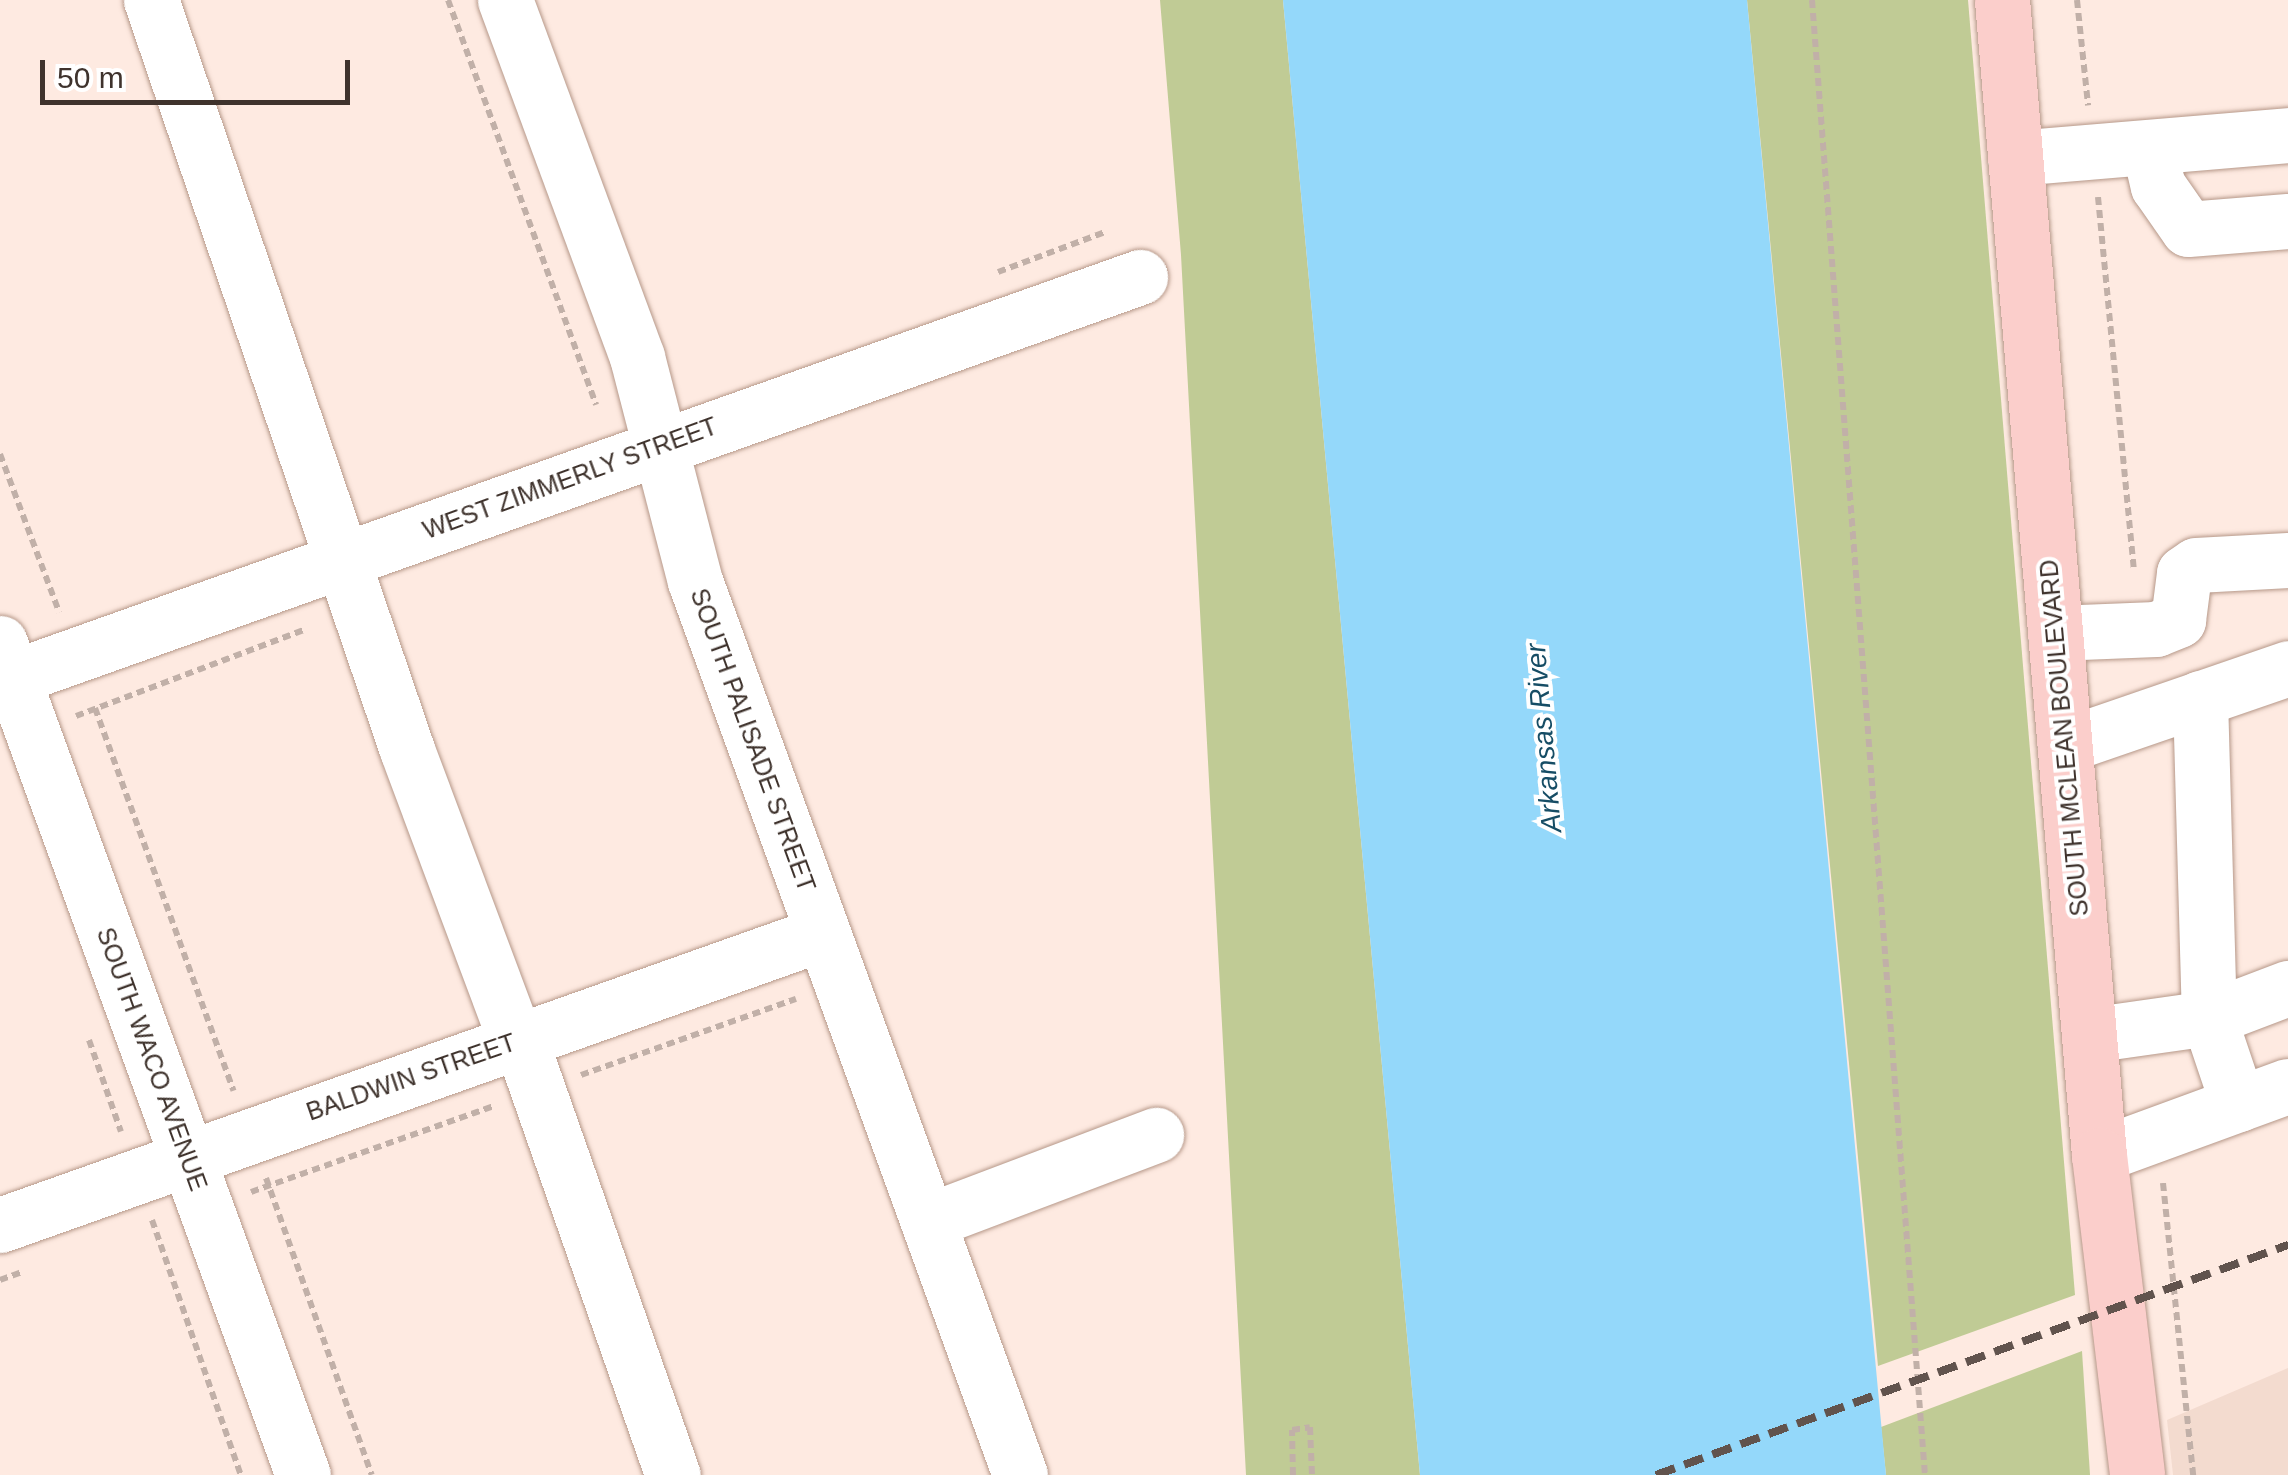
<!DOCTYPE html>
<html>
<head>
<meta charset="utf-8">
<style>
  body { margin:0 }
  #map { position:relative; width:2288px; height:1475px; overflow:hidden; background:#feeae1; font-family:Helvetica,sans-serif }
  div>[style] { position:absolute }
  .built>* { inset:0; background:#f3dbcf }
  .green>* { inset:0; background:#c0cb95 }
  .water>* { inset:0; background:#94d8fa }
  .path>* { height:6px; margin-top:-3px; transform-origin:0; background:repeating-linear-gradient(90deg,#c1b0a8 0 8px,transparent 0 13px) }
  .roads { filter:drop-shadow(0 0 2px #b69889) drop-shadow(0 0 2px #b69889) }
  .minor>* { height:55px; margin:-27.5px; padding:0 27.5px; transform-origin:27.5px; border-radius:27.5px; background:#fff }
  .major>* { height:55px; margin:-27.5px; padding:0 27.5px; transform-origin:27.5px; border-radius:27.5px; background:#fbcecb }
  .rail>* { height:8px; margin-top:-4px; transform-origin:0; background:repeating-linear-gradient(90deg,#61534d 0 20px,transparent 0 30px) }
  span { translate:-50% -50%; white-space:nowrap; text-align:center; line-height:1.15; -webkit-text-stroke:8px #fff; paint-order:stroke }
  .street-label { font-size:25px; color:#3f332d }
  .water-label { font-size:28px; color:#164d65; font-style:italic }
  .scale { position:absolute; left:40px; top:60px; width:310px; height:45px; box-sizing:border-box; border:5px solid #3f332d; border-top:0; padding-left:12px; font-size:30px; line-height:35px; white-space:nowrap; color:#3f332d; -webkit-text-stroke:8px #fff; paint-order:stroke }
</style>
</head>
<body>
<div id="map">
  <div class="built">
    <i style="clip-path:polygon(2288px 1368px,2288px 1475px,2173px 1475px,2167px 1420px)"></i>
  </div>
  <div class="green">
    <i style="clip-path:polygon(1160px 0,1283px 0,1420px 1475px,1246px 1475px,1181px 255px)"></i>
    <i style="clip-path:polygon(1747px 0,1968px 0,2075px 1295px,1878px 1366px)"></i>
    <i style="clip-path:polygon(2082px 1351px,2090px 1475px,1886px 1475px,1881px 1427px)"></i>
  </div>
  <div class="water">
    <i style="clip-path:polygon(1283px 0,1747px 0,1886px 1475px,1420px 1475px)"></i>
  </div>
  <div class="path">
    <i style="left:448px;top:0;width:431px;rotate:69.9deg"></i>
    <i style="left:1812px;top:0;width:1479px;rotate:85.62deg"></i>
    <i style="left:2077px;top:0;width:106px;rotate:84deg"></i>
    <i style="left:2098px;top:197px;width:373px;rotate:84.5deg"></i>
    <i style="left:998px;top:272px;width:114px;rotate:-20.5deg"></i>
    <i style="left:0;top:454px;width:169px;rotate:69.5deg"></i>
    <i style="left:95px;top:708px;width:407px;rotate:70.1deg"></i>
    <i style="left:76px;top:716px;width:243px;rotate:-20.7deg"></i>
    <i style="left:89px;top:1040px;width:97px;rotate:70.8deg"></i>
    <i style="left:581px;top:1075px;width:228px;rotate:-19.5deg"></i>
    <i style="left:266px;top:1178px;width:315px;rotate:70.4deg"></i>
    <i style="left:2163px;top:1183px;width:294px;rotate:84.1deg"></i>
    <i style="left:251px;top:1192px;width:258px;rotate:-19.5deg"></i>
    <i style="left:152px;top:1220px;width:270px;rotate:70.8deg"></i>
    <i style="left:0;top:1280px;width:23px;rotate:-20deg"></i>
    <i style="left:1293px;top:1475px;width:45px;rotate:-91.3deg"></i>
    <i style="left:1292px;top:1430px;width:18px;rotate:-9deg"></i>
    <i style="left:1310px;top:1427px;width:48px;rotate:87.6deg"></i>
  </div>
  <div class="roads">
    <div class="minor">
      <i style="left:151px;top:0;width:792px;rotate:71.15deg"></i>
      <i style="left:407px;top:750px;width:311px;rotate:69.5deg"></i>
      <i style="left:505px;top:0;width:381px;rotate:69.7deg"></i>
      <i style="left:637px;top:357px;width:231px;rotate:75.5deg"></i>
      <i style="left:695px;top:581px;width:951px;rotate:70.02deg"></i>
      <i style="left:2149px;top:148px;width:39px;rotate:77deg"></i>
      <i style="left:2158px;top:186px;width:52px;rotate:55.1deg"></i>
      <i style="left:2188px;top:229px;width:100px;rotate:-4.6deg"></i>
      <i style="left:2015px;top:158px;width:274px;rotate:-4.8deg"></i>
      <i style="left:2055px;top:633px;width:101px;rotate:-2.3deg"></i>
      <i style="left:2156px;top:629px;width:24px;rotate:-22deg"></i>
      <i style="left:2178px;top:620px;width:47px;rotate:-82.7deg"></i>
      <i style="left:2184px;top:573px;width:14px;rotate:-34deg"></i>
      <i style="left:2196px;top:565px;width:92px;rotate:-3.1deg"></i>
      <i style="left:0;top:643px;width:885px;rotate:69.99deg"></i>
      <i style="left:0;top:682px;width:1210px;rotate:-19.56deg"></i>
      <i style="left:2200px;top:698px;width:320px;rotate:88.4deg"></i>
      <i style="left:2209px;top:1018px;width:91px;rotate:71.4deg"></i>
      <i style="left:2065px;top:745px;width:236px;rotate:-19deg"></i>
      <i style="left:2089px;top:1035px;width:121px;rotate:-8.1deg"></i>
      <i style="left:2209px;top:1018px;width:85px;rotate:-20.8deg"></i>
      <i style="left:520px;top:1039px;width:462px;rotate:70.7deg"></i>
      <i style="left:2099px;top:1155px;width:201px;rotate:-20.1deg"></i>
      <i style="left:928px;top:1221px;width:244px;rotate:-20.7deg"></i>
      <i style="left:0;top:1225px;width:873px;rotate:-19.53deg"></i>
    </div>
    <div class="major">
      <i style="left:2002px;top:0;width:1159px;rotate:85.2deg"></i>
      <i style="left:2099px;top:1155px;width:322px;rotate:83.2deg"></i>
    </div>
  </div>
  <div class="rail">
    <i style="left:1656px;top:1475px;width:673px;rotate:-20deg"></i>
  </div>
  <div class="street-label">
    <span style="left:570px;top:478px;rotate:-20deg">WEST ZIMMERLY STREET</span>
    <span style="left:2064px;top:738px;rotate:-95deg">SOUTH MCLEAN BOULEVARD</span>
    <span style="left:753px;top:740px;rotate:70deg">SOUTH PALISADE STREET</span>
    <span style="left:152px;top:1059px;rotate:70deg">SOUTH WACO AVENUE</span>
    <span style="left:411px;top:1077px;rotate:-19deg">BALDWIN STREET</span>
  </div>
  <div class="water-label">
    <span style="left:1544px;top:738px;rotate:-95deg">Arkansas River</span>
  </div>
  <div class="scale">50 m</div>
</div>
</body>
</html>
